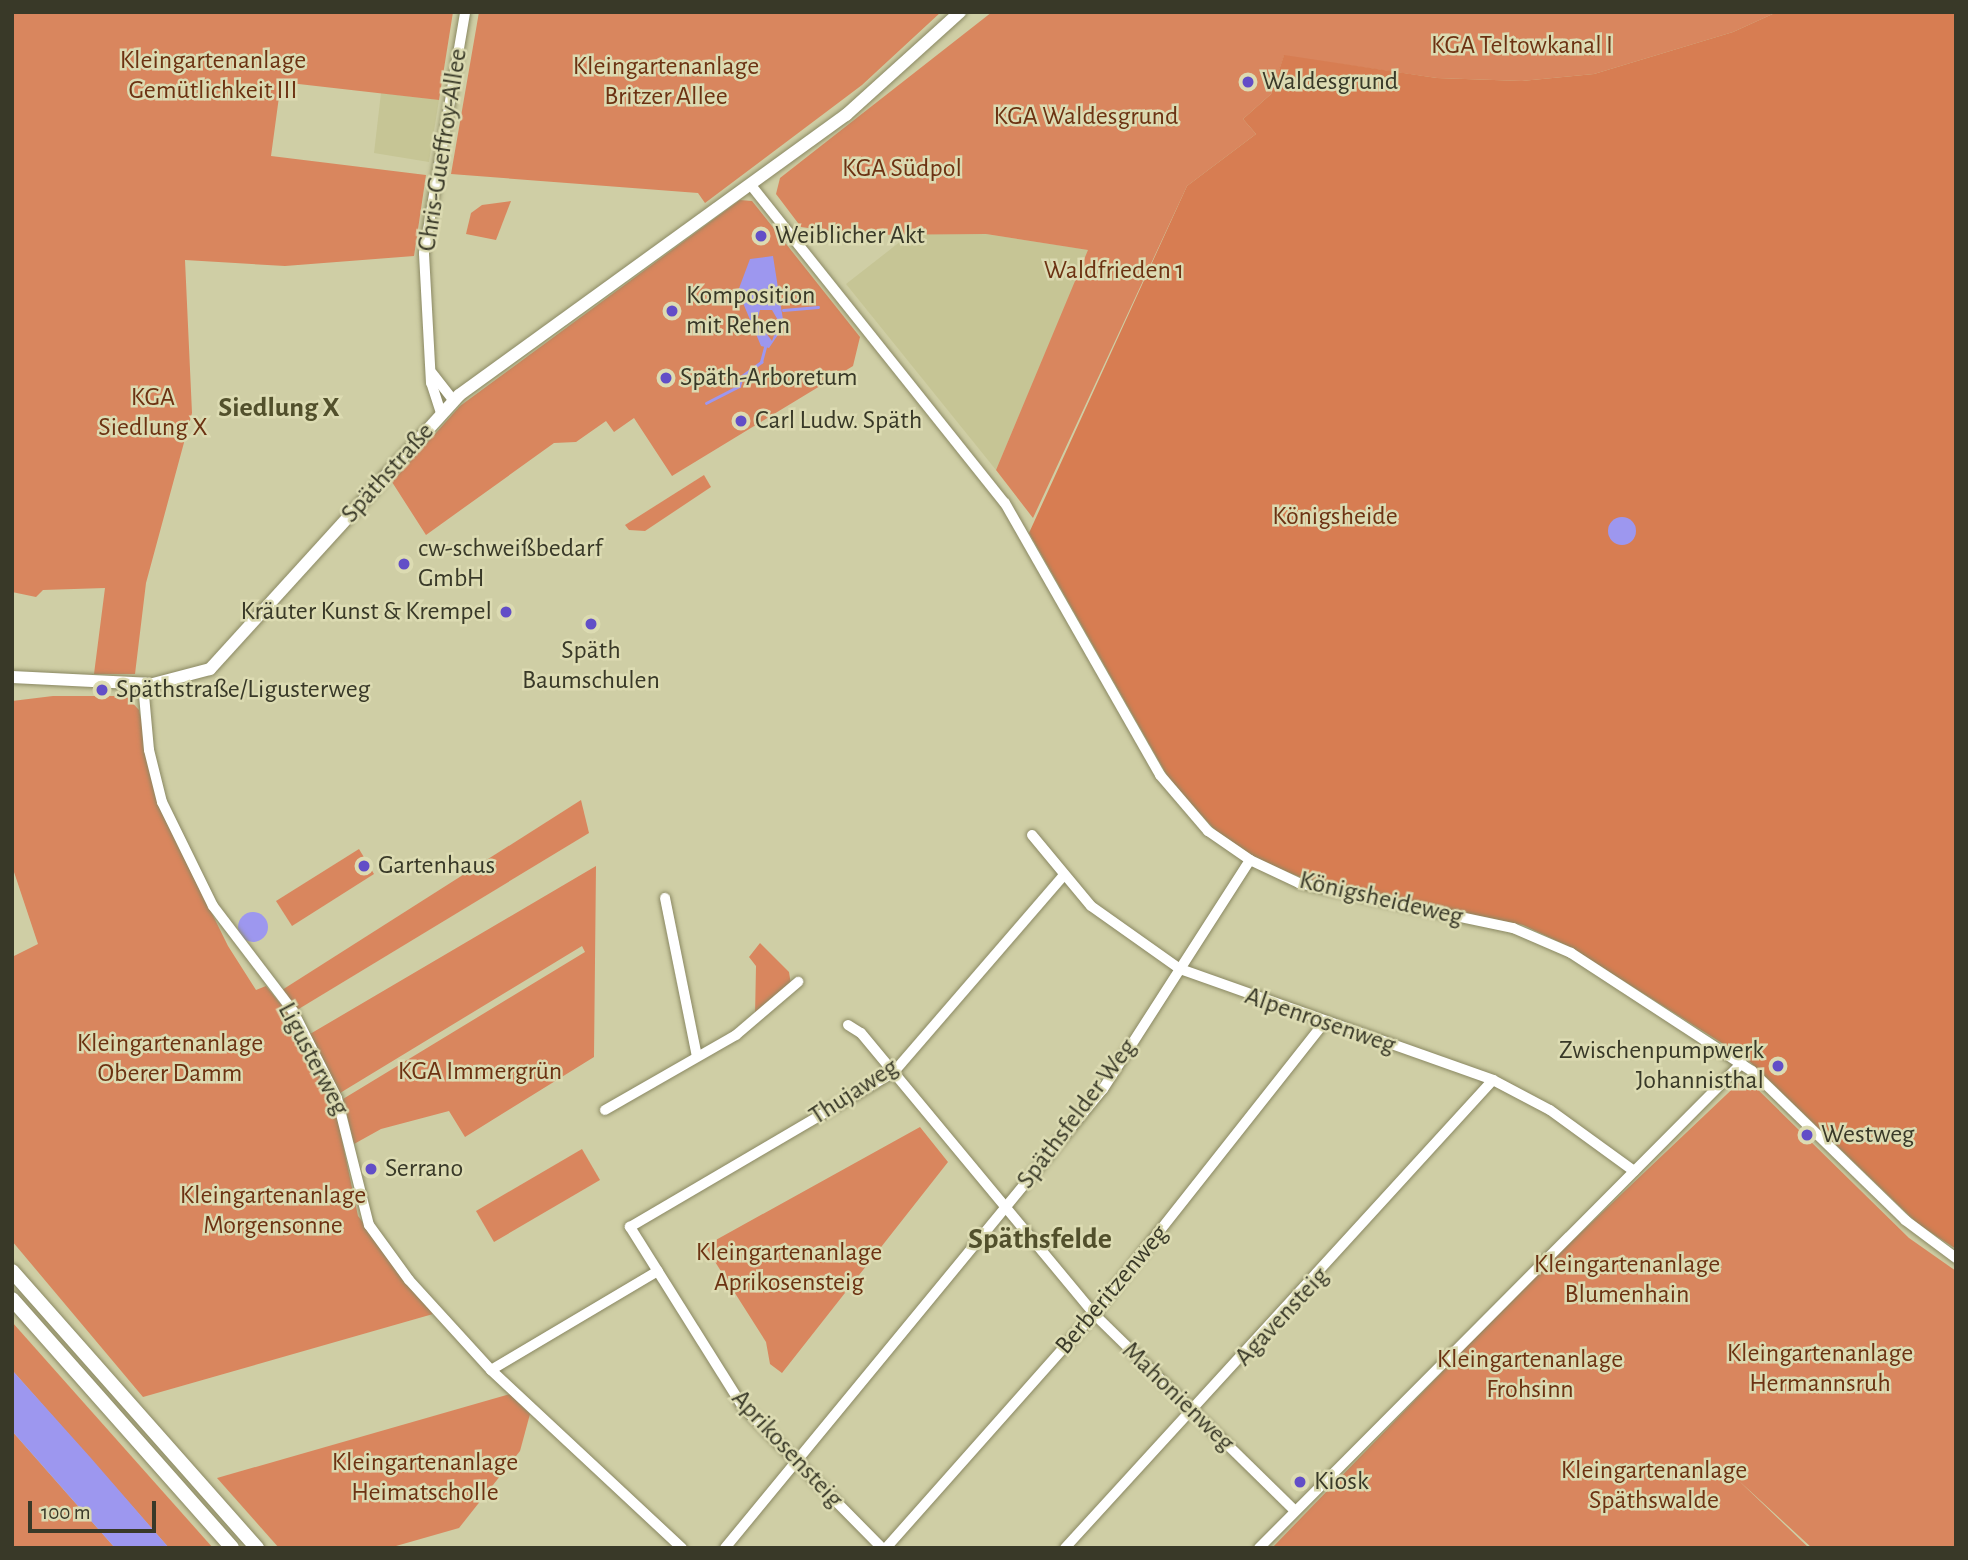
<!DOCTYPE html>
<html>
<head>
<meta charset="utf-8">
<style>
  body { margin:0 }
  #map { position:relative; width:1968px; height:1560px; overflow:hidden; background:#cfcea5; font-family:"Alegreya Sans",sans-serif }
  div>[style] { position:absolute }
  .built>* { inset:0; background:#c6c595 }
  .green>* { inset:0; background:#d9865e }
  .forest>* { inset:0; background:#d77d52 }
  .water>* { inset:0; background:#9d97ef }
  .round { border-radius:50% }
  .stream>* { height:2.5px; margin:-1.25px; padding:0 1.25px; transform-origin:1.25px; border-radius:1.25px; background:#9d97ef }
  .roads { filter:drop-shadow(0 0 2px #8a8862) drop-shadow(0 0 2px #8a8862) }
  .minor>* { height:10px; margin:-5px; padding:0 5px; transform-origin:5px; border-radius:5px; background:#fff }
  .major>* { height:12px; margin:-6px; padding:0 6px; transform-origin:6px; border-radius:6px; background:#fff }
  .highway>* { height:14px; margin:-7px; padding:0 7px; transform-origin:7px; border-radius:7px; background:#fff }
  .dots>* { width:19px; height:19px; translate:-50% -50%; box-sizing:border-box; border:4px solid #dcdbb2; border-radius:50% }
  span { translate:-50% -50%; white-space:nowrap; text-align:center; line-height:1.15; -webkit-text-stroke:5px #dcdbb2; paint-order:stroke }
  .park-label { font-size:26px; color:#6c3212 }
  .poi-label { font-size:26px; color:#393928 }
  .left { translate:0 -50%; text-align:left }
  .right { translate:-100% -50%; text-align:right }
  .street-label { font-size:26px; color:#393928 }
  .neighbourhood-label { font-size:28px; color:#52502c; font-weight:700 }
  .quarter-label { font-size:30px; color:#52502c; font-weight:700 }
  .frame { position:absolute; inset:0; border:14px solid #393928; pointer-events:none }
  .scale { position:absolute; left:28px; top:1501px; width:128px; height:32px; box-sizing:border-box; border:4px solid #393928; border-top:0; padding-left:9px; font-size:21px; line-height:24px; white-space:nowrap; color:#393928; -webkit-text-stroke:5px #dcdbb2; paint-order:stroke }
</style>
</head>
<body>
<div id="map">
  <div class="built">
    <i style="clip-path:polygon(381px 93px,439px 100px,429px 162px,374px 153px)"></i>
    <i style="clip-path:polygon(910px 234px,986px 234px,1089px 250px,996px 470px,846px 284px)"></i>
  </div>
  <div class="green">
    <i style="clip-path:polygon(12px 12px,453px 12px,439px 100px,281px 82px,271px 156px,426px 175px,414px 256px,285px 266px,185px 260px,192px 413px,146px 583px,135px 674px,94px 674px,105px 588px,43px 590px,36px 597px,12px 592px)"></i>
    <i style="clip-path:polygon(479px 12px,941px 12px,862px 85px,705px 203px,698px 193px,451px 174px)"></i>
    <i style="clip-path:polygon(992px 12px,1777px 12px,1733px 32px,1594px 74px,1522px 81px,1437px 78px,1284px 56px,1271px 94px,1243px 119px,1256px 134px,1187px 186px,1033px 518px,996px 470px,1088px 250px,986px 234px,857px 235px,801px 227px,776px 194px,780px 178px)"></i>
    <i style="clip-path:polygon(740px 200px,752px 201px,860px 337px,853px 366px,672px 476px,634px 418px,614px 432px,606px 421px,576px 442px,554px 443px,426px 535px,392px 482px,460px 406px)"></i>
    <i style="clip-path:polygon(511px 201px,496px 240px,466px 234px,471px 213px,482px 205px)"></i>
    <i style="clip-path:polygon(704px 475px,711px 487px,645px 531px,629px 530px,625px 525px)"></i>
    <i style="clip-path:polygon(53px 696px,126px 696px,139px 710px,161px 810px,228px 946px,256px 990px,266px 986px,291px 1017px,335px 1107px,358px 1216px,433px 1314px,143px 1397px,12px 1241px,12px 957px,38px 944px,12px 866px,12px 701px)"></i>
    <i style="clip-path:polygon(581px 800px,589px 833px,297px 1010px,282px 990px)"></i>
    <i style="clip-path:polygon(359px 849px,374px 874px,292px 926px,276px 901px)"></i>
    <i style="clip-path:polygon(596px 866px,594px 1057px,465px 1137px,449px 1111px,381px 1129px,354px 1144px,343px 1099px,585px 952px,582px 946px,340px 1093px,310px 1034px)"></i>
    <i style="clip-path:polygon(760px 943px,789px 972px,791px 985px,755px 1016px,756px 966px,749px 957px)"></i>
    <i style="clip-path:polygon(1745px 1077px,1909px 1238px,1956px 1271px,1956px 1548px,1812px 1548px,1737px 1479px,1809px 1548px,1272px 1548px,1532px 1279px)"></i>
    <i style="clip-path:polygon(920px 1127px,948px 1162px,782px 1373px,770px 1364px,766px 1342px,705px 1246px)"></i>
    <i style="clip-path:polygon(582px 1149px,600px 1180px,494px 1242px,476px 1211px)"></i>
    <i style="clip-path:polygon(12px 1322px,213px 1548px,169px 1548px,12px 1370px)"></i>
    <i style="clip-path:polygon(510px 1394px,530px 1414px,520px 1451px,459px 1528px,389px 1548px,279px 1548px,217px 1478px)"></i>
    <i style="clip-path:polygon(12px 1431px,115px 1548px,12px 1548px)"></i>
  </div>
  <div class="forest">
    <i style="clip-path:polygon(1777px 12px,1956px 12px,1956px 1249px,1918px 1224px,1747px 1059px,1570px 947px,1523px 925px,1315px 883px,1260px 861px,1220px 835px,1172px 784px,1029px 533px,1187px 186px,1256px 134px,1243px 119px,1271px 94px,1284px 55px,1437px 78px,1522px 81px,1594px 74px,1733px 32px)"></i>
  </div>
  <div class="water">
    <i style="clip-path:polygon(evenodd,773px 256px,784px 326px,769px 348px,761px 346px,738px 291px,750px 259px,773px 256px,760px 310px,772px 310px,779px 322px,772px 341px,757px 321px,760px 310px)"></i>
    <i class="round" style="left:1608px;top:517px;width:28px;height:28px"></i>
    <i class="round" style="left:238px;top:912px;width:30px;height:30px"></i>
    <i style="clip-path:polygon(12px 1370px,90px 1457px,169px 1548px,115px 1548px,12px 1431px)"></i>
  </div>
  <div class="stream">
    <i style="left:783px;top:310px;width:35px;rotate:-5deg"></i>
    <i style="left:706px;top:403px;width:37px;rotate:-27deg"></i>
    <i style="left:739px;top:386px;width:10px;rotate:-73deg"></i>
    <i style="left:742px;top:376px;width:24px;rotate:-36deg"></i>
    <i style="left:761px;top:362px;width:16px;rotate:-75deg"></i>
  </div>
  <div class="roads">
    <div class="minor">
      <i style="left:750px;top:184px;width:408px;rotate:51.4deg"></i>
      <i style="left:1005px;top:503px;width:313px;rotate:60.3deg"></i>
      <i style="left:1160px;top:775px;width:74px;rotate:49.4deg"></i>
      <i style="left:1208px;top:831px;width:51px;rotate:34.6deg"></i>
      <i style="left:1250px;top:860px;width:54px;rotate:25.1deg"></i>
      <i style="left:1299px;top:883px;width:219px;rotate:11.9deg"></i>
      <i style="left:1513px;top:928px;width:63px;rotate:23.3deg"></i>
      <i style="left:1571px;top:953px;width:216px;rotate:33.1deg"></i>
      <i style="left:1752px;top:1071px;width:214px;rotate:44.2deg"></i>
      <i style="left:1905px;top:1220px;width:64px;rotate:36.7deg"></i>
      <i style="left:432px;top:373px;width:34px;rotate:52deg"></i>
      <i style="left:441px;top:413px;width:32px;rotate:-108deg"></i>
      <i style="left:431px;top:383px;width:130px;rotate:-93.1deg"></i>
      <i style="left:424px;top:253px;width:244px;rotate:-80.3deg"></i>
      <i style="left:143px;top:684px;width:66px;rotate:84.8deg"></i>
      <i style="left:149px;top:750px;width:54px;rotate:76deg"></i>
      <i style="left:162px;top:802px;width:116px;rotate:63.9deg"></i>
      <i style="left:213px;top:906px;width:132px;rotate:52.7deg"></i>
      <i style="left:293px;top:1011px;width:97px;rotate:63.2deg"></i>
      <i style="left:337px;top:1098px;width:131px;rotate:75.9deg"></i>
      <i style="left:369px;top:1225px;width:68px;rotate:54deg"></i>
      <i style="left:409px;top:1280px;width:122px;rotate:47.7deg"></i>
      <i style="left:491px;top:1370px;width:261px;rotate:43deg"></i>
      <i style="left:1032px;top:835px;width:92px;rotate:50.3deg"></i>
      <i style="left:1091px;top:906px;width:109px;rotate:35.3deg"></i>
      <i style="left:1180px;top:969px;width:332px;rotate:19.5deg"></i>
      <i style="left:1493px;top:1080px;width:64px;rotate:27.8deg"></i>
      <i style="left:1550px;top:1110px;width:104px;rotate:36deg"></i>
      <i style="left:665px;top:898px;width:161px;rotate:78.6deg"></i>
      <i style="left:848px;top:1025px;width:15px;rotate:32deg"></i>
      <i style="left:861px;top:1033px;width:365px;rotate:50.3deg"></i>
      <i style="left:1094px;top:1314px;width:281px;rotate:44.4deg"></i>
      <i style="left:605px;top:1110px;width:151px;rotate:-29.8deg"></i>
      <i style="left:736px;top:1035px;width:82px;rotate:-40.5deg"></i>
      <i style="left:491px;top:1370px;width:194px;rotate:-30.7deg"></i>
      <i style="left:725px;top:1548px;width:595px;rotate:-50.53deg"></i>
      <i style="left:1103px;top:1089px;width:272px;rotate:-57.3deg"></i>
      <i style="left:882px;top:1548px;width:198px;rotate:-134.6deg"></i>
      <i style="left:743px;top:1407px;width:213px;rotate:-122.1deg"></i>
      <i style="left:630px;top:1227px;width:305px;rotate:-30.4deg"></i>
      <i style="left:893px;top:1073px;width:260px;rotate:-49.2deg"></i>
      <i style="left:886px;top:1548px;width:313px;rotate:-48.4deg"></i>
      <i style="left:1094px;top:1314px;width:372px;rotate:-51.7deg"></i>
      <i style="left:1065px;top:1548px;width:634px;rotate:-47.56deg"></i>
      <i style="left:1259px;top:1548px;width:684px;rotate:-45.12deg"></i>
    </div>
    <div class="major">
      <i style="left:12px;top:677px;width:141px;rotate:2.8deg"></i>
      <i style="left:153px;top:684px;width:59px;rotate:-14.7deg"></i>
      <i style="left:210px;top:669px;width:370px;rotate:-47.7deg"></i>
      <i style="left:459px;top:395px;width:478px;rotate:-35.9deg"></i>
      <i style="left:846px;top:115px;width:154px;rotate:-42.1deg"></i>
    </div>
    <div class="highway">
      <i style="left:12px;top:1271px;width:370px;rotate:48.5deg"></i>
      <i style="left:12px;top:1299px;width:332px;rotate:48.5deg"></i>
    </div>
  </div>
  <div class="dots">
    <i style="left:1248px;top:82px;background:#624ec7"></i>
    <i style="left:761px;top:236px;background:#624ec7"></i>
    <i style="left:672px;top:311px;background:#624ec7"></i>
    <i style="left:666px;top:378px;background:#624ec7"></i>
    <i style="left:741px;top:421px;background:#624ec7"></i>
    <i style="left:404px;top:564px;background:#624ec7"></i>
    <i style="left:506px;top:612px;background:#624ec7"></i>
    <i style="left:591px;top:624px;background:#624ec7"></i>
    <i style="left:102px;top:690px;background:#624ec7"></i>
    <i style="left:364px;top:866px;background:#624ec7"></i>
    <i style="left:1778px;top:1066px;background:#624ec7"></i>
    <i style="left:1807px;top:1135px;background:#624ec7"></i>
    <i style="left:371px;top:1169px;background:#624ec7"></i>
    <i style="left:1300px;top:1482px;background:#624ec7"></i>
  </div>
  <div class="park-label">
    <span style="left:1522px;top:46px">KGA Teltowkanal I</span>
    <span style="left:213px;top:76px">Kleingartenanlage<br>Gemütlichkeit III</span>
    <span style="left:666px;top:82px">Kleingartenanlage<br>Britzer Allee</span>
    <span style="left:1086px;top:117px">KGA Waldesgrund</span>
    <span style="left:902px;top:169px">KGA Südpol</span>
    <span style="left:1114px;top:271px">Waldfrieden 1</span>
    <span style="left:153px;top:413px">KGA<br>Siedlung X</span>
    <span style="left:1335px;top:517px">Königsheide</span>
    <span style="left:170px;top:1059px">Kleingartenanlage<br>Oberer Damm</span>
    <span style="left:480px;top:1072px">KGA Immergrün</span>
    <span style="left:273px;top:1211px">Kleingartenanlage<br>Morgensonne</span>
    <span style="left:789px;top:1268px">Kleingartenanlage<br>Aprikosensteig</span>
    <span style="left:1627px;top:1280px">Kleingartenanlage<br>Blumenhain</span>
    <span style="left:1820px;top:1369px">Kleingartenanlage<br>Hermannsruh</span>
    <span style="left:1530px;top:1375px">Kleingartenanlage<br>Frohsinn</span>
    <span style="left:425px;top:1478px">Kleingartenanlage<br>Heimatscholle</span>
    <span style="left:1654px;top:1486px">Kleingartenanlage<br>Späthswalde</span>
  </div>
  <div class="poi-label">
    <span class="left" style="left:1262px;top:82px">Waldesgrund</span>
    <span class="left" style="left:775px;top:236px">Weiblicher Akt</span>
    <span class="left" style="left:686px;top:311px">Komposition<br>mit Rehen</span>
    <span class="left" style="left:680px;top:378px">Späth-Arboretum</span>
    <span class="left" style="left:755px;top:421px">Carl Ludw. Späth</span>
    <span class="left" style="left:418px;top:564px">cw-schweißbedarf<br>GmbH</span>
    <span class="right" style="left:492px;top:612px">Kräuter Kunst &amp; Krempel</span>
    <span style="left:591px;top:666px">Späth<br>Baumschulen</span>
    <span class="left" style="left:116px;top:690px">Späthstraße/Ligusterweg</span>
    <span class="left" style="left:378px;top:866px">Gartenhaus</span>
    <span class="right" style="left:1764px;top:1066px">Zwischenpumpwerk<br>Johannisthal</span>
    <span class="left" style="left:1821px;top:1135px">Westweg</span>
    <span class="left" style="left:385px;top:1169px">Serrano</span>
    <span class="left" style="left:1314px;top:1482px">Kiosk</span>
  </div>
  <div class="street-label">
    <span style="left:443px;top:150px;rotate:-81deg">Chris-Gueffroy-Allee</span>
    <span style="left:388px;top:473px;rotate:-48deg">Späthstraße</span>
    <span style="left:1381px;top:899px;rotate:13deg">Königsheideweg</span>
    <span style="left:1320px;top:1021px;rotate:19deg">Alpenrosenweg</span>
    <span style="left:313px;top:1059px;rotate:62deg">Ligusterweg</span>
    <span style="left:854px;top:1092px;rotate:-33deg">Thujaweg</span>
    <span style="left:1077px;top:1114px;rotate:-53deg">Späthsfelder Weg</span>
    <span style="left:1112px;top:1290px;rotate:-50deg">Berberitzenweg</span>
    <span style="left:1282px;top:1317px;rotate:-47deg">Agavensteig</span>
    <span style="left:1178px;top:1397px;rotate:44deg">Mahonienweg</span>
    <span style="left:787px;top:1449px;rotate:47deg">Aprikosensteig</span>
  </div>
  <div class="neighbourhood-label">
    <span style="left:279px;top:408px">Siedlung X</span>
  </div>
  <div class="quarter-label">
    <span style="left:1040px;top:1239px">Späthsfelde</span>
  </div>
  <div class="frame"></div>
  <div class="scale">100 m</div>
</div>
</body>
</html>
